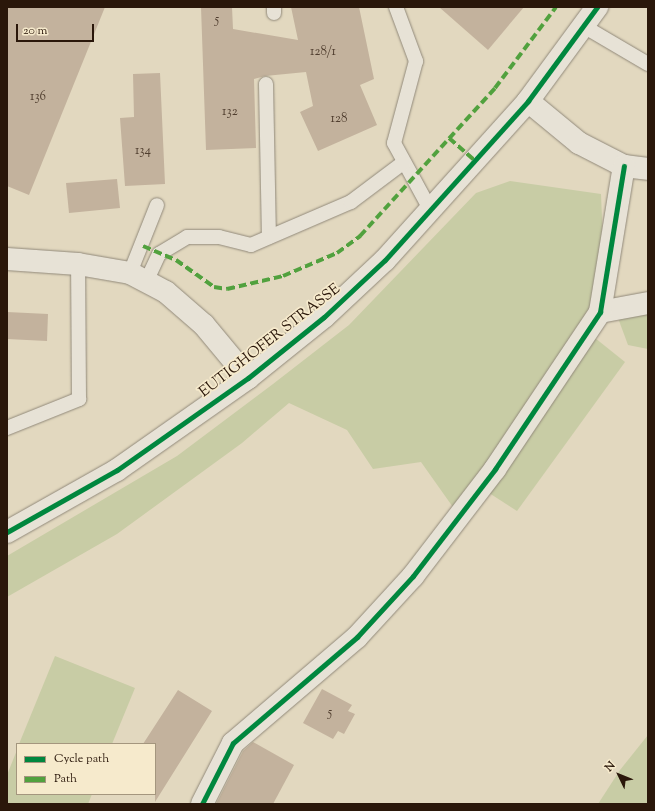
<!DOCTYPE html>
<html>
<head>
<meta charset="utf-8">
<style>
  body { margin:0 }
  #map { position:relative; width:655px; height:811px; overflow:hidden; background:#e2d8bf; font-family:"Sorts Mill Goudy",serif }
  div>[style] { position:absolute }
  .green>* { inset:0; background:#c8cca5 }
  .building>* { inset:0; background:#c3b29d }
  .roads { filter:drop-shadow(0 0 1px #91897a) drop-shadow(0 0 1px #91897a) }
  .lane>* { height:14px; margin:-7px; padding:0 7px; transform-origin:7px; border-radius:7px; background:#e7e2d6 }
  .street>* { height:22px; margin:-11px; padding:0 11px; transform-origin:11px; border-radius:11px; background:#e7e2d6 }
  .secondary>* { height:22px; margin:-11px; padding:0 11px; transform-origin:11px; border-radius:11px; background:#e7e2d6 }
  .quiet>* { height:4px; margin-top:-2px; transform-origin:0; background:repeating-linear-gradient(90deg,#51a13e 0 8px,transparent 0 12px) }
  .cycleway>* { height:5px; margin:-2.5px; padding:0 2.5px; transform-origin:2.5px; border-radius:2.5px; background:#00873e }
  span { translate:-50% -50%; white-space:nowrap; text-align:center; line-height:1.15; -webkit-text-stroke:3.5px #f6eacc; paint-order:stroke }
  .number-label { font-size:13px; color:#503e2f }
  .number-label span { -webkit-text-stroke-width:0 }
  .street-label { font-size:15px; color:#2a170a }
  .frame { position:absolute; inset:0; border:8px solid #2a170a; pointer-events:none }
  .legend { position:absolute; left:16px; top:743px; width:140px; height:52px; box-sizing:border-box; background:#f6eacc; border:1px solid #a4967e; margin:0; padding:5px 7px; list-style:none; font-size:12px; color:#2a170a }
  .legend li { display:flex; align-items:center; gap:8px; height:20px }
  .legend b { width:20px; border:1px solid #a4967e }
  .north { position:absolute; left:599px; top:755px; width:40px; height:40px; -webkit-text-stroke:3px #f6eacc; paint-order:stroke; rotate:313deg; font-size:11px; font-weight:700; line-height:16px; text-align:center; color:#2a170a }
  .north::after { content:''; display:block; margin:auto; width:14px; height:18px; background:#2a170a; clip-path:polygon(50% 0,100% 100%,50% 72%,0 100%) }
  .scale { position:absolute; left:16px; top:24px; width:78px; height:18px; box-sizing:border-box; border:2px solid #2a170a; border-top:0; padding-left:5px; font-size:12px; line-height:14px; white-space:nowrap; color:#2a170a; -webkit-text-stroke:3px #f6eacc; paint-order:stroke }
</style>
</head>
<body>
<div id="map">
  <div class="green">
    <i style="clip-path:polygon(510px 181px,601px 194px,604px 267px,589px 318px,455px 510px,421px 462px,373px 469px,347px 430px,289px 403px,242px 443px,117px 534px,7px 597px,7px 556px,177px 456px,273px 384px,349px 325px,476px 193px)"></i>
    <i style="clip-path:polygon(648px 312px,648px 349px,628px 345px,618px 318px)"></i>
    <i style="clip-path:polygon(595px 338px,625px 362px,517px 511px,486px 491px)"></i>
    <i style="clip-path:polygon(55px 656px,135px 688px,112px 744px,19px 744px)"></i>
    <i style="clip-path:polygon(648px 735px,648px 804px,598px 804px,620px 770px)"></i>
    <i style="clip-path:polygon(17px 750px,17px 794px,92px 794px,88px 804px,7px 804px,7px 775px)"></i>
  </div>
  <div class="building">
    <i style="clip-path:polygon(7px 7px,105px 7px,29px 195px,7px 186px)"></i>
    <i style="clip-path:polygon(201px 7px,232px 7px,233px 29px,298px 40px,291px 7px,359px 7px,374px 79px,360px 85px,377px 125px,318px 151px,300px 112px,313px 106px,306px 72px,265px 76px,254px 79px,256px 148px,206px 150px)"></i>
    <i style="clip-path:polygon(439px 7px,524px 7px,488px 50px)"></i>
    <i style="clip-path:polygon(160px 73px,165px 184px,125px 186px,120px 118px,134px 117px,133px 74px)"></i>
    <i style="clip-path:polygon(117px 179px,120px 208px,69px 213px,66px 183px)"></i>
    <i style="clip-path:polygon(7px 312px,48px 314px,47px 341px,7px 339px)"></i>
    <i style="clip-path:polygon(322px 689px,352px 705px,348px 711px,355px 714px,344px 734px,338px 731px,333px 739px,303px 723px)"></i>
    <i style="clip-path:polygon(178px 690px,212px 711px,155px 802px,155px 744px,143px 744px)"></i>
    <i style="clip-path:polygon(253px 742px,294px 765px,273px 804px,216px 804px,243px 751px)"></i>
  </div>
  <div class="roads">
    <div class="lane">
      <i style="left:274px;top:7px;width:6px;rotate:90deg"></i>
      <i style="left:396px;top:7px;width:58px;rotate:69.7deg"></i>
      <i style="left:416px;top:61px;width:85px;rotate:105deg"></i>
      <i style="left:394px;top:143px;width:75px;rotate:61.4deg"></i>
      <i style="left:585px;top:27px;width:73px;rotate:30.4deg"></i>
      <i style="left:266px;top:84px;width:153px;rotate:88.9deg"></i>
      <i style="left:130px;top:273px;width:73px;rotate:-68.3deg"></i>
      <i style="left:146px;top:282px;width:31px;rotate:-65deg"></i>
      <i style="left:159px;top:254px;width:33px;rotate:-31deg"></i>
      <i style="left:187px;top:237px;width:32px"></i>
      <i style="left:219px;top:237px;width:33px;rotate:14deg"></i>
      <i style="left:251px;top:245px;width:109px;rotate:-23.3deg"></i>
      <i style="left:351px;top:202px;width:66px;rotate:-37deg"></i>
      <i style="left:7px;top:428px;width:78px;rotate:-21.9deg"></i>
      <i style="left:79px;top:399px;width:135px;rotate:-90.4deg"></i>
    </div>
    <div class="street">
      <i style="left:528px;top:101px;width:66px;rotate:39.5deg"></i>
      <i style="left:579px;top:143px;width:51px;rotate:27.1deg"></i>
      <i style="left:624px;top:166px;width:24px;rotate:7deg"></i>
      <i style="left:7px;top:259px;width:71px;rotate:4deg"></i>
      <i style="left:78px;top:264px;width:53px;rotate:9.8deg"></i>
      <i style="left:130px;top:273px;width:41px;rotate:27.8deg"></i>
      <i style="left:166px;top:292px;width:50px;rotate:41deg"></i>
      <i style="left:204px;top:325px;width:69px;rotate:50.3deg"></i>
      <i style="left:600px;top:312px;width:49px;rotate:-10.6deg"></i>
      <i style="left:202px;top:804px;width:68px;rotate:-63.1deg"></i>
      <i style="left:233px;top:743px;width:163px;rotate:-40.5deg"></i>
      <i style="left:357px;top:637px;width:83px;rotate:-47.4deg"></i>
      <i style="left:413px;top:576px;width:135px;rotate:-52.5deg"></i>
      <i style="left:495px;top:469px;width:189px;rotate:-56.2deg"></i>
      <i style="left:600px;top:312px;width:148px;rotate:-80.7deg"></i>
    </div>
    <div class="secondary">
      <i style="left:7px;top:532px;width:126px;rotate:-29.4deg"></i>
      <i style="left:117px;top:470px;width:160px;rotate:-35.1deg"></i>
      <i style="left:248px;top:378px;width:97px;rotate:-38.8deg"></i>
      <i style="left:324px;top:317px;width:83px;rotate:-43.1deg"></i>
      <i style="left:385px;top:260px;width:214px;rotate:-48deg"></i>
      <i style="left:528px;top:101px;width:117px;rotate:-53.7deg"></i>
    </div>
  </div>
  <div class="quiet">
    <i style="left:449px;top:138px;width:33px;rotate:41deg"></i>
    <i style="left:143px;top:246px;width:36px;rotate:23deg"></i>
    <i style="left:176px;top:260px;width:47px;rotate:35.4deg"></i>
    <i style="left:214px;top:287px;width:13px;rotate:9deg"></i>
    <i style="left:227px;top:289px;width:57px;rotate:-13.1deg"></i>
    <i style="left:283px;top:276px;width:59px;rotate:-23.1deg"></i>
    <i style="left:337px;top:253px;width:29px;rotate:-36deg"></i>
    <i style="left:360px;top:236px;width:200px;rotate:-47.6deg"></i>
    <i style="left:495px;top:88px;width:101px;rotate:-53deg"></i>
  </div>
  <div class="cycleway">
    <i style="left:7px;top:532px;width:126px;rotate:-29.4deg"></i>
    <i style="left:117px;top:470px;width:160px;rotate:-35.1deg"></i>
    <i style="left:248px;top:378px;width:97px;rotate:-38.8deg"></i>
    <i style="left:324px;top:317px;width:83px;rotate:-43.1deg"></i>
    <i style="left:385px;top:260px;width:214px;rotate:-48deg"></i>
    <i style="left:528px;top:101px;width:117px;rotate:-53.7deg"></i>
    <i style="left:202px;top:804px;width:68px;rotate:-63.1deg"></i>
    <i style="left:233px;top:743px;width:163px;rotate:-40.5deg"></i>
    <i style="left:357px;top:637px;width:83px;rotate:-47.4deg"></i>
    <i style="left:413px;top:576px;width:135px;rotate:-52.5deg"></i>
    <i style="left:495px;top:469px;width:189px;rotate:-56.2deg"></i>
    <i style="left:600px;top:312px;width:148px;rotate:-80.7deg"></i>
  </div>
  <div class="number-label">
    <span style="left:217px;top:20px">5</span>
    <span style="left:323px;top:52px">128/1</span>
    <span style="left:38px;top:97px">136</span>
    <span style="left:230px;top:112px">132</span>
    <span style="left:339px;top:119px">128</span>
    <span style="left:143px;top:151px">134</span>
    <span style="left:330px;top:713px">5</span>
  </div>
  <div class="street-label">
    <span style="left:270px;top:341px;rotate:-38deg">EUTIGHOFER STRASSE</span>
  </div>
  <div class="frame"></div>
  <ul class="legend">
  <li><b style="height:5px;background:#00873e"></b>Cycle path</li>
  <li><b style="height:5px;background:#51a13e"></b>Path</li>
  </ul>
  <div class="north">N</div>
  <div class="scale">20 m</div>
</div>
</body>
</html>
